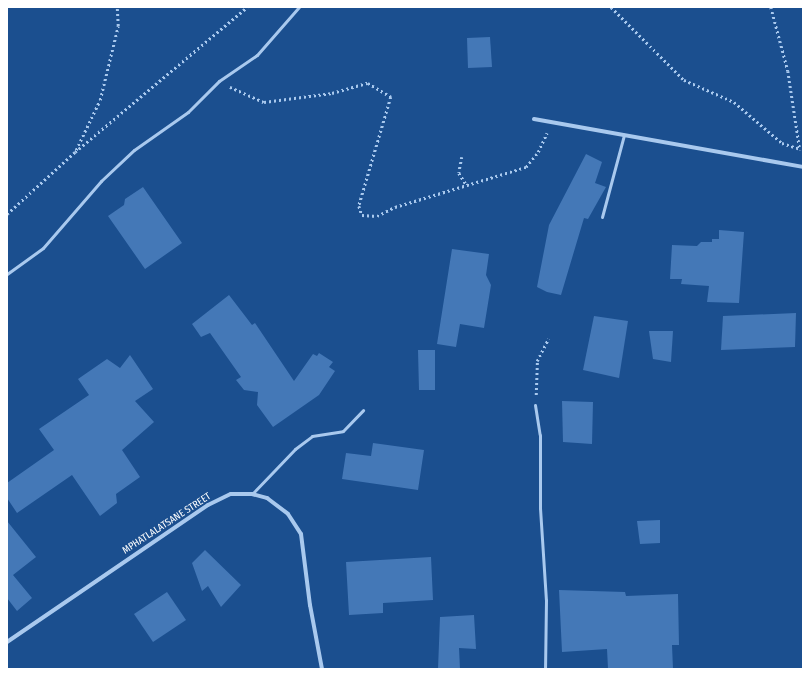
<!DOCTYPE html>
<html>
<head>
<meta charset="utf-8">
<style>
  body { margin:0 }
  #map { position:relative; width:810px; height:676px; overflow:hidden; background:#1b4f8f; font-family:"Fira Sans Condensed",sans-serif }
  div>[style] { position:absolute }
  .building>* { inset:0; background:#4478b7 }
  .path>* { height:2.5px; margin-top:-1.25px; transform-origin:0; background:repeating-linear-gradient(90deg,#a9c9ee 0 2px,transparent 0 5px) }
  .lane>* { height:3px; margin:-1.5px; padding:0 1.5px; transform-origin:1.5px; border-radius:1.5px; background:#a9c9ee }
  .street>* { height:4px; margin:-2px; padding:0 2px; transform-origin:2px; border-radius:2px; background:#a9c9ee }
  span { translate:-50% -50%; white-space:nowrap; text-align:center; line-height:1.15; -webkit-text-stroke:3px #1b4f8f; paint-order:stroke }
  .street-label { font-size:10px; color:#fff }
  .frame { position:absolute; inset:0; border:8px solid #fff; pointer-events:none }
</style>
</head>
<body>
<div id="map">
  <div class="building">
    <i style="clip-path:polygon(490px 37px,492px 67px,468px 68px,467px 38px)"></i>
    <i style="clip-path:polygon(586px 154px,602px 162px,595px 183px,606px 187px,588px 219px,584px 218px,561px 295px,547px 292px,537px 287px,549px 225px)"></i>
    <i style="clip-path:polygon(143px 187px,182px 243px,145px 269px,108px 216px,124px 205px,125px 199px)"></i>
    <i style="clip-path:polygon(719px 230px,744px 232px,739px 303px,707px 302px,709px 286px,681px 284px,682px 279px,670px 279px,672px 245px,697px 246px,701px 242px,712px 242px,712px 239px,719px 239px)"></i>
    <i style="clip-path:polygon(452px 249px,489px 254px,486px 275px,491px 285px,484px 328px,460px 324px,456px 347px,437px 344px)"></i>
    <i style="clip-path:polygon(229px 295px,252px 325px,255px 323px,294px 381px,313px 354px,317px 356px,319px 353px,333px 362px,329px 367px,335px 371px,319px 395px,273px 427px,257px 405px,258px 392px,244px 390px,236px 380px,241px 377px,210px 333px,201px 337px,192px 324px)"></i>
    <i style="clip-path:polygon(796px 313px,795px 347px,721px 350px,723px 316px)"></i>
    <i style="clip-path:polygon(594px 316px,628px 321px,619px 378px,583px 370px)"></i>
    <i style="clip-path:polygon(649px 331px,673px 331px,671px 362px,653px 359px)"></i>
    <i style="clip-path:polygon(418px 350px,435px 350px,435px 390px,419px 390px)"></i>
    <i style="clip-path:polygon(130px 355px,153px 389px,135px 401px,154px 422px,122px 450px,140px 477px,116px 494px,117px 503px,100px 516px,72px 475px,17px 513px,7px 498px,7px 483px,54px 450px,39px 429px,89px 395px,78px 379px,107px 359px,120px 368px)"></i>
    <i style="clip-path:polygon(562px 401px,593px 402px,592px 444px,563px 442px)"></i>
    <i style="clip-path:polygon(373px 443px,424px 450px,418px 490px,342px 479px,346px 453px,371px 456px)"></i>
    <i style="clip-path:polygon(660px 520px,660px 543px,640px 544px,637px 521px)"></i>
    <i style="clip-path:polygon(7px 521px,36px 557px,13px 575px,32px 598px,17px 611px,7px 598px)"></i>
    <i style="clip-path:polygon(205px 550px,241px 585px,221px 607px,208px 586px,202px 591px,192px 563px)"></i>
    <i style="clip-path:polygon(431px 557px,433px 600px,383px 603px,383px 613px,349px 615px,346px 562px)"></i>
    <i style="clip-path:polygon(559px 590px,625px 592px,626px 596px,678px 594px,679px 645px,672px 645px,673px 669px,608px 669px,607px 649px,562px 652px)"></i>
    <i style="clip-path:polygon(167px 592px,186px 620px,153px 642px,134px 614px)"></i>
    <i style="clip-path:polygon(474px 615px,476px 649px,459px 648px,460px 669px,438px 669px,440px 617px)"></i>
  </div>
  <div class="path">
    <i style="left:611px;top:7px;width:103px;rotate:45deg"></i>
    <i style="left:684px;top:80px;width:55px;rotate:23.7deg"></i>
    <i style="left:734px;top:102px;width:63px;rotate:40.5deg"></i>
    <i style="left:782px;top:143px;width:19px;rotate:18deg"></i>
    <i style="left:771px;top:7px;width:66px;rotate:75.1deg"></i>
    <i style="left:788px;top:71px;width:80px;rotate:81.4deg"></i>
    <i style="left:230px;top:87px;width:37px;rotate:24deg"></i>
    <i style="left:264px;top:102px;width:69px;rotate:-7.5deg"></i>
    <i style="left:332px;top:93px;width:37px;rotate:-16deg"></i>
    <i style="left:368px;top:83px;width:27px;rotate:31deg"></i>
    <i style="left:391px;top:97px;width:114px;rotate:106.4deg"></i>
    <i style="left:359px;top:206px;width:9px;rotate:72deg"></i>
    <i style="left:362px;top:215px;width:15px;rotate:4deg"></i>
    <i style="left:377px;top:216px;width:20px;rotate:-27deg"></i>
    <i style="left:395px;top:207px;width:137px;rotate:-17deg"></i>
    <i style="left:526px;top:167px;width:19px;rotate:-51deg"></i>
    <i style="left:538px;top:152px;width:21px;rotate:-65deg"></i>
    <i style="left:76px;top:150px;width:55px;rotate:-64.4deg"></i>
    <i style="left:100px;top:100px;width:76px;rotate:-76.3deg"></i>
    <i style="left:118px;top:26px;width:19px;rotate:-93deg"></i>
    <i style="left:462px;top:157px;width:16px;rotate:101deg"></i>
    <i style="left:459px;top:173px;width:13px;rotate:58deg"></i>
    <i style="left:7px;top:214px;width:92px;rotate:-42.4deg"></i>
    <i style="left:75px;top:152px;width:225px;rotate:-40.1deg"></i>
    <i style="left:536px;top:395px;width:34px;rotate:-88deg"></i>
    <i style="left:537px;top:361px;width:25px;rotate:-63deg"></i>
  </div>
  <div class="lane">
    <i style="left:602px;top:217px;width:85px;rotate:-75deg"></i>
    <i style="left:7px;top:274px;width:44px;rotate:-35.8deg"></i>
    <i style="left:43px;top:248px;width:89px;rotate:-49.1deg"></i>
    <i style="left:101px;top:181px;width:45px;rotate:-43.2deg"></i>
    <i style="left:134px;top:150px;width:66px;rotate:-35.1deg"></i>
    <i style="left:188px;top:112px;width:44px;rotate:-45deg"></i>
    <i style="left:219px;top:81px;width:46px;rotate:-34.4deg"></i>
    <i style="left:257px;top:55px;width:64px;rotate:-48.8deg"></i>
    <i style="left:535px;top:405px;width:30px;rotate:81deg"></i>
    <i style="left:540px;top:435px;width:73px;rotate:90deg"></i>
    <i style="left:540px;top:508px;width:92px;rotate:86.3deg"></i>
    <i style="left:546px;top:600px;width:69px;rotate:90.8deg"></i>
    <i style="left:252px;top:494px;width:62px;rotate:-46.3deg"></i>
    <i style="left:295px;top:449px;width:21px;rotate:-37deg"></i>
    <i style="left:312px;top:436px;width:31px;rotate:-9deg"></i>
    <i style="left:343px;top:431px;width:29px;rotate:-46deg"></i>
  </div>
  <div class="street">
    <i style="left:534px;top:119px;width:273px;rotate:10.1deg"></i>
    <i style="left:7px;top:642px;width:243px;rotate:-34.3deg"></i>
    <i style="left:208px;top:505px;width:25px;rotate:-26deg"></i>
    <i style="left:231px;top:494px;width:21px"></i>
    <i style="left:252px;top:494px;width:16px;rotate:15deg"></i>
    <i style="left:267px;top:498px;width:26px;rotate:37deg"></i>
    <i style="left:288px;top:514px;width:24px;rotate:57deg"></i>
    <i style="left:301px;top:534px;width:72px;rotate:82.8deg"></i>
    <i style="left:310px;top:605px;width:65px;rotate:79.4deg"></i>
  </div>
  <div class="street-label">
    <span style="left:167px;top:524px;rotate:-33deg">MPHATLALATSANE STREET</span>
  </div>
  <div class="frame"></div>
</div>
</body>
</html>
